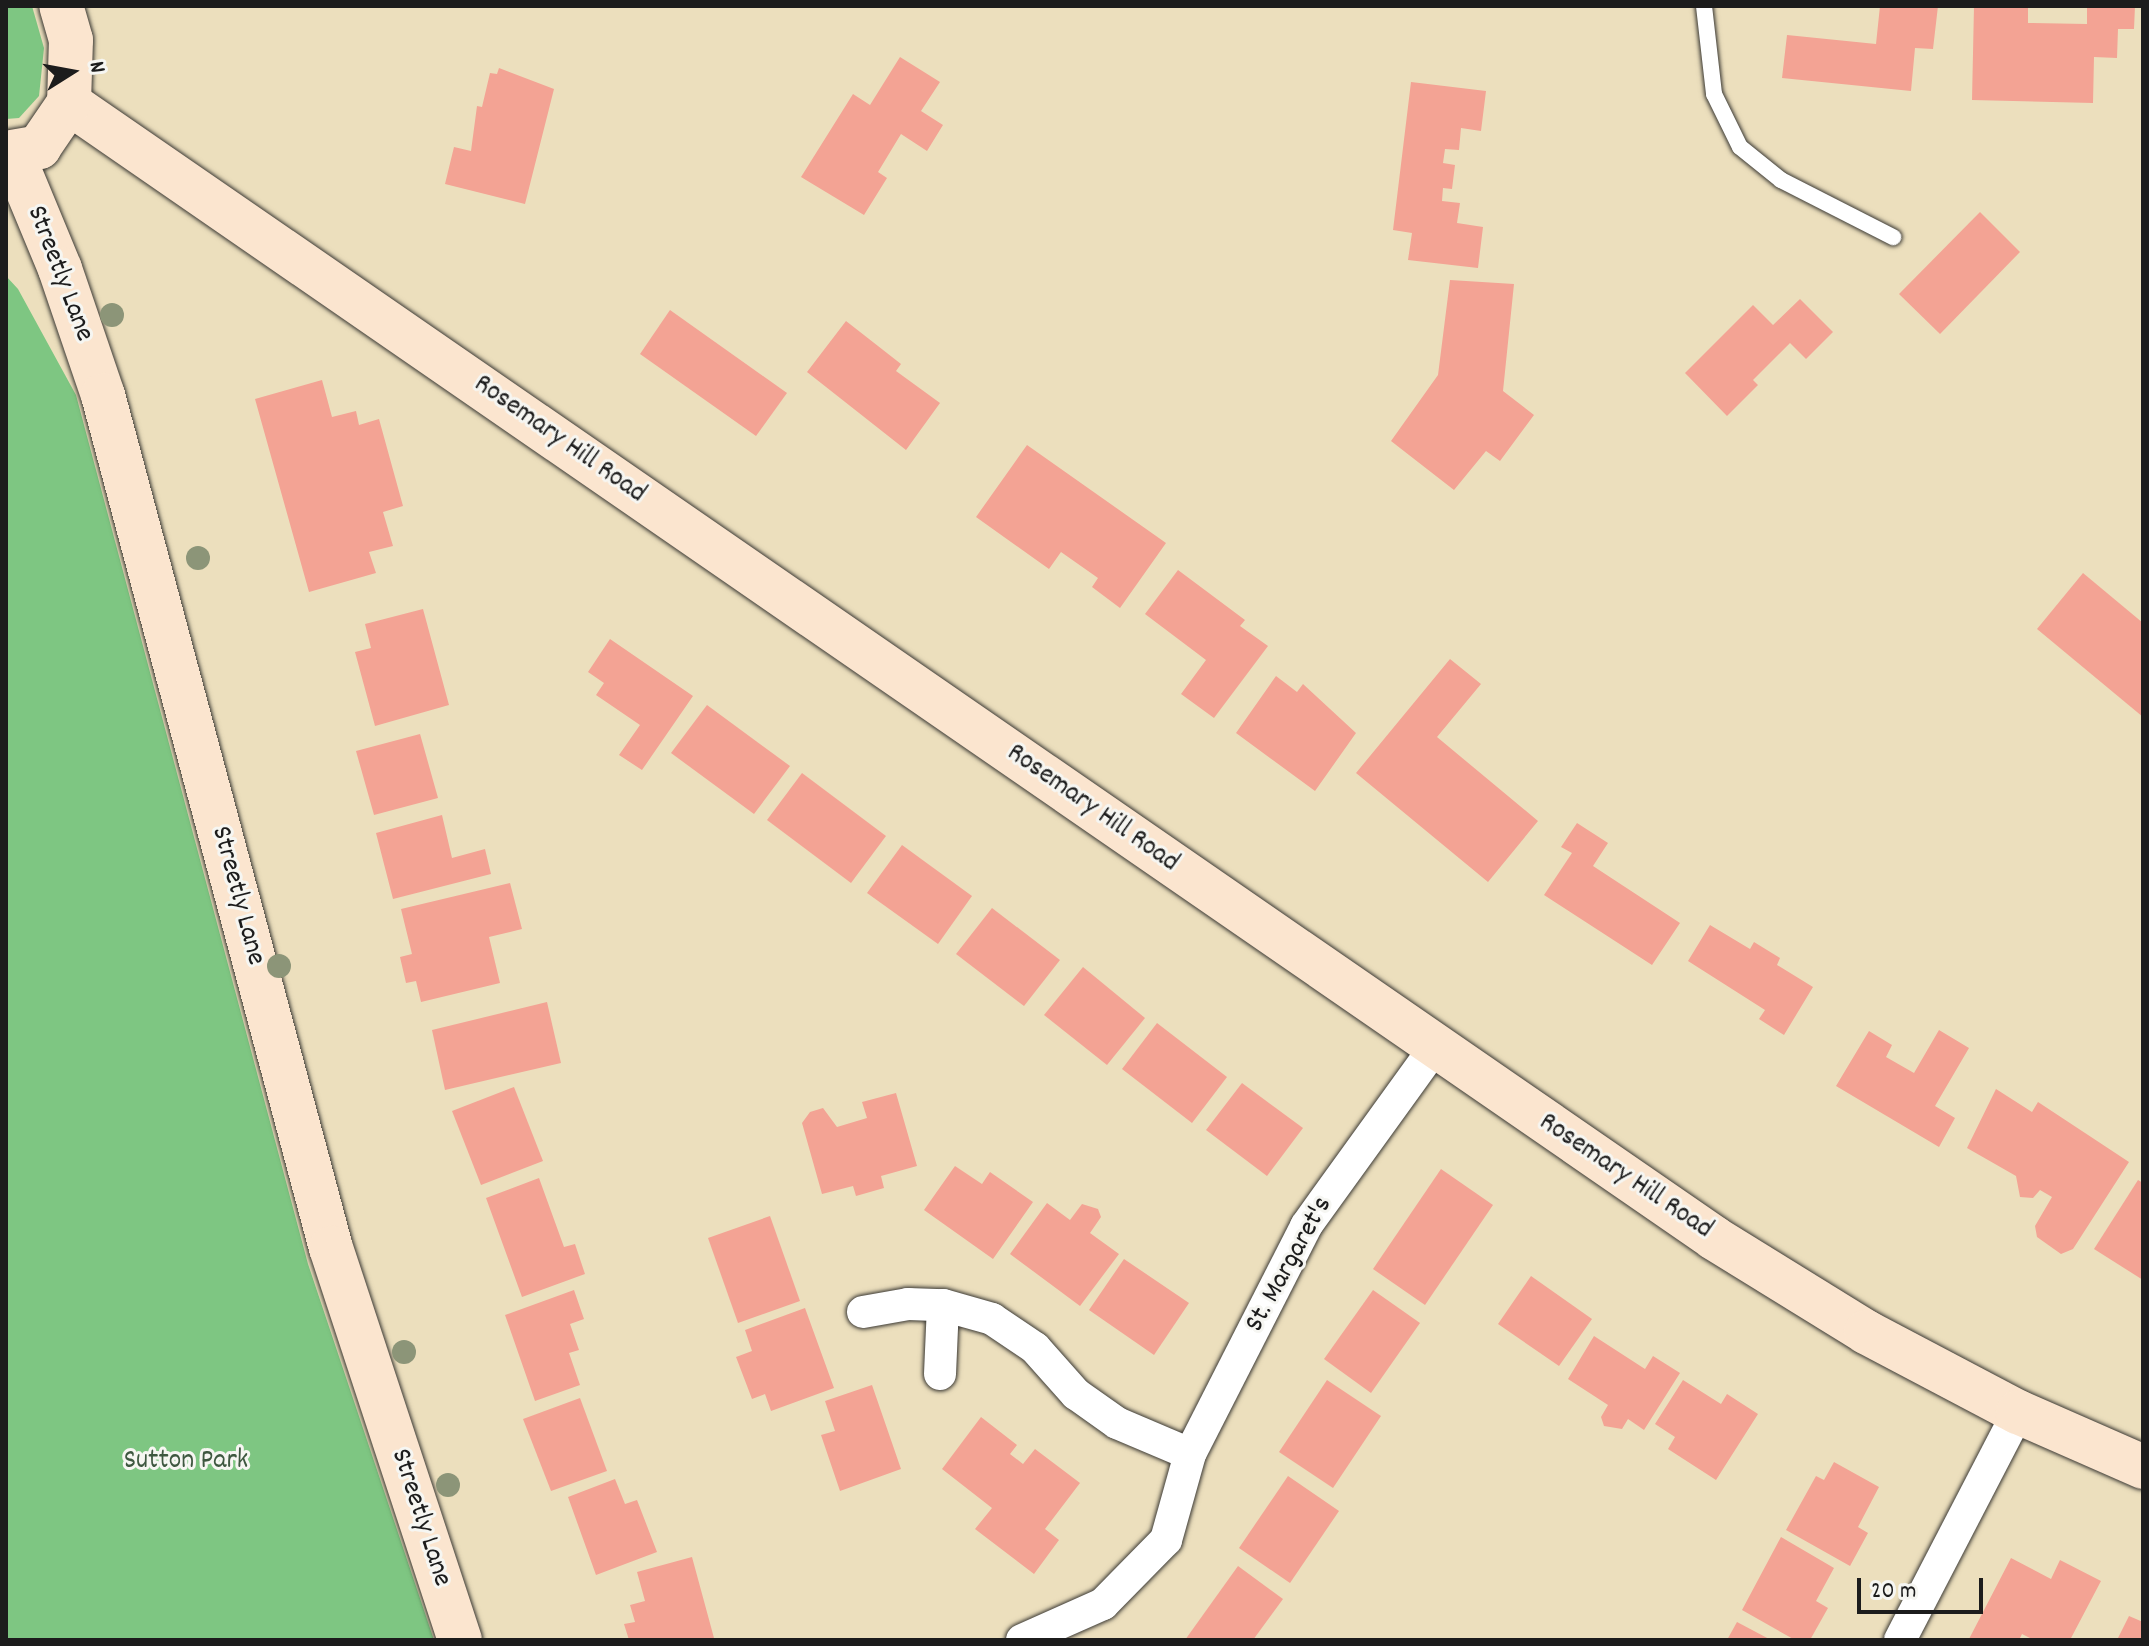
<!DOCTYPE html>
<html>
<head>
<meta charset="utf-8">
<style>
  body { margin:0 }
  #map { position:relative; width:2149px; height:1646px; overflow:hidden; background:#ecdfbd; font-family:Dekko,sans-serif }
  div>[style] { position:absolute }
  .green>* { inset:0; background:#7ec682 }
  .building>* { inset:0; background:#f3a394 }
  .roads { filter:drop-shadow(0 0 2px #3b3934) drop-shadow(0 0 2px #3b3934) }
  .service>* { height:16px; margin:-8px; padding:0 8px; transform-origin:8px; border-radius:8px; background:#fff }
  .minor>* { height:32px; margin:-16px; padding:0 16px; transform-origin:16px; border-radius:16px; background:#fff }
  .secondary>* { height:44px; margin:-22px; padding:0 22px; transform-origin:22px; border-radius:22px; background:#fbe5cf }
  .trees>* { width:24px; height:24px; margin:-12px; border-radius:50%; background:#8c9578 }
  span { translate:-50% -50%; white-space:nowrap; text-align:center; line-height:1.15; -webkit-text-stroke:6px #f6f6f2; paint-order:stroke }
  .street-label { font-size:28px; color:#1c1c1c }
  .park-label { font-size:28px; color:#3e5840 }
  .frame { position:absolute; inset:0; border:8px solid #1c1c1c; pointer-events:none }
  .north { position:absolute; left:32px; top:32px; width:80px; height:80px; -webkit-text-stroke:6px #f6f6f2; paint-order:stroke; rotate:79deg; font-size:22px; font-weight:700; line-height:32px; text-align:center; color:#1c1c1c }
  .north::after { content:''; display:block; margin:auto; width:28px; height:36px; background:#1c1c1c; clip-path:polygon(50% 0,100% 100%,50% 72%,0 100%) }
  .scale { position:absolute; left:1857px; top:1578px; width:126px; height:36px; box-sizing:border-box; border:4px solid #1c1c1c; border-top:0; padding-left:10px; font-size:24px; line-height:28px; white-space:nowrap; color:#1c1c1c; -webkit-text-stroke:6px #f6f6f2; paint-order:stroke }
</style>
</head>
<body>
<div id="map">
  <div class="green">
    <i style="clip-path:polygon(6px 6px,32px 6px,44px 48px,39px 96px,19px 118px,6px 119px)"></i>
    <i style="clip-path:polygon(6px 276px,18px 289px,76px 395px,308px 1264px,434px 1640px,6px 1640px)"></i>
  </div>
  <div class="building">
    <i style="clip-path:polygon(1880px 6px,1938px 6px,1933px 49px,1915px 48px,1911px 91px,1782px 78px,1787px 35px,1876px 44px)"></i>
    <i style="clip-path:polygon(1974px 6px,2028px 6px,2028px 23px,2087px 24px,2087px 6px,2135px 6px,2134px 29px,2118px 29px,2117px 58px,2094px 57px,2093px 103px,1972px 100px)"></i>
    <i style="clip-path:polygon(900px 57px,940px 82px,921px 111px,943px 125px,927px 151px,901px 134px,878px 172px,887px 178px,864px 215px,801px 177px,853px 94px,870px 105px)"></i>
    <i style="clip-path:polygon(499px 68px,554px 89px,525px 204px,445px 184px,454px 147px,471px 151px,477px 106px,482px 107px,490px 73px,497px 74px)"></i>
    <i style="clip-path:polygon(1411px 82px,1486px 91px,1481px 131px,1461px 128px,1459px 150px,1445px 149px,1443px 163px,1455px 165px,1452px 189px,1443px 188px,1442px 201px,1460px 203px,1457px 223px,1483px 227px,1478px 268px,1408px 260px,1412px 233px,1393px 230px)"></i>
    <i style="clip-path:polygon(1980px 212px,2020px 252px,1940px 334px,1899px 294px)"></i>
    <i style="clip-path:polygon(1450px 280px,1514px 284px,1503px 391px,1534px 415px,1500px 461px,1486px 451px,1454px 490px,1391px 441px,1438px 375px)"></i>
    <i style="clip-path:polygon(1800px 299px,1833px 332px,1806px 359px,1790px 343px,1753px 380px,1758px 385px,1727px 416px,1685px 373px,1753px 305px,1773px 325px)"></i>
    <i style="clip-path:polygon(670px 310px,787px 393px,756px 436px,640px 354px)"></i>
    <i style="clip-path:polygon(846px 321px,901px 364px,896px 371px,940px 403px,906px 450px,807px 372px)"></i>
    <i style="clip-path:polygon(322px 380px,332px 417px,356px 411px,359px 425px,379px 419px,403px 506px,383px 512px,393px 546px,369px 552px,376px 573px,309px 592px,255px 399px)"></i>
    <i style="clip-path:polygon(1027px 445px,1166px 543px,1120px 608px,1092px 587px,1098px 578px,1061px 552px,1049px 569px,976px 517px)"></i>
    <i style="clip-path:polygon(1178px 570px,1245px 620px,1240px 626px,1268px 646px,1214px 718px,1181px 694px,1206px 660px,1145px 614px)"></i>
    <i style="clip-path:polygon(2083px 573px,2143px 623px,2143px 717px,2037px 629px)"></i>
    <i style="clip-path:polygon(423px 609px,449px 705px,375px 726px,355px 652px,371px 648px,365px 624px)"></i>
    <i style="clip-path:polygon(610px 639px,693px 696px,642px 770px,619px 755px,640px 725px,596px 695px,604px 683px,588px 672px)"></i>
    <i style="clip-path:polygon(1450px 659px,1481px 684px,1437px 737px,1538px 821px,1488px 882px,1356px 773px)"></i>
    <i style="clip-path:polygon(1276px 676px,1297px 692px,1303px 684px,1356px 733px,1315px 791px,1236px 733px)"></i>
    <i style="clip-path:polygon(707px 705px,790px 766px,754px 814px,671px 753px)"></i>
    <i style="clip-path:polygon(420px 734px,438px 798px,374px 815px,356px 751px)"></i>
    <i style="clip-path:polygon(802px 773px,886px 836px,851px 883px,767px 820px)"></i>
    <i style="clip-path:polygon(442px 815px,452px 858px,485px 849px,491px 874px,393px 899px,376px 833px)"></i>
    <i style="clip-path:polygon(1577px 823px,1608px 843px,1593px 866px,1680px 923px,1652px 965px,1544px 895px,1572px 853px,1561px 847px)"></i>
    <i style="clip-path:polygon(902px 845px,972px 896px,938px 944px,867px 893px)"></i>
    <i style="clip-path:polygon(510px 883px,522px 929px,489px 937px,500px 983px,421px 1002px,416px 981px,406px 983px,400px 957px,412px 954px,401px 909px)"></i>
    <i style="clip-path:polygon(992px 908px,1060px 960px,1024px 1006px,956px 954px)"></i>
    <i style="clip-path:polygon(1710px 925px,1750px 949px,1754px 942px,1780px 958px,1777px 965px,1813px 987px,1784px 1035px,1759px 1019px,1765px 1010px,1688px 961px)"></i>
    <i style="clip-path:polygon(1083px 967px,1145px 1018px,1107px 1065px,1044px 1015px)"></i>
    <i style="clip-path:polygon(547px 1002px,561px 1063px,445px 1090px,432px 1030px)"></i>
    <i style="clip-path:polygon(1157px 1023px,1227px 1077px,1192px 1123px,1122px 1069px)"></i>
    <i style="clip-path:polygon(1939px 1030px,1969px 1048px,1935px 1106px,1955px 1118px,1939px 1147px,1836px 1086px,1869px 1031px,1892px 1045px,1886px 1057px,1914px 1073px)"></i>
    <i style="clip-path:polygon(1242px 1083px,1303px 1128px,1267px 1176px,1206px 1130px)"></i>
    <i style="clip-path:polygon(514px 1087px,543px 1161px,481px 1185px,452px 1111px)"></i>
    <i style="clip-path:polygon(1996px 1089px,2032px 1112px,2038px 1102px,2129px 1162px,2073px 1249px,2061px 1254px,2037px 1237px,2035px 1226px,2052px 1197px,2040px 1190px,2033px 1198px,2020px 1197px,2016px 1176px,1967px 1148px)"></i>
    <i style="clip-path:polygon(896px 1093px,917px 1166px,881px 1176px,884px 1188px,856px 1196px,853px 1186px,822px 1194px,802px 1123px,810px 1112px,823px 1108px,837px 1127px,867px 1118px,862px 1102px)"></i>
    <i style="clip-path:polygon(955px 1166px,982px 1184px,990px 1172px,1033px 1202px,993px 1259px,924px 1210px)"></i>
    <i style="clip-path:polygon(1441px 1169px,1493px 1205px,1425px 1305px,1373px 1269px)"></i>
    <i style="clip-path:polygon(539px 1178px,564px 1247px,575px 1244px,585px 1274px,522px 1297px,486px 1198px)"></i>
    <i style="clip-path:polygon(2138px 1180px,2143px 1183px,2143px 1280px,2094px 1249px)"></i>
    <i style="clip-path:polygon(1047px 1203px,1070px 1220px,1082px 1204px,1098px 1209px,1101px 1217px,1090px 1233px,1119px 1254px,1080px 1306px,1010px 1254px)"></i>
    <i style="clip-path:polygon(770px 1216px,800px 1301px,738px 1323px,708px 1238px)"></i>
    <i style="clip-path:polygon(1124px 1259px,1189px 1303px,1154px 1355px,1089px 1310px)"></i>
    <i style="clip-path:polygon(1531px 1276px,1592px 1319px,1559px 1366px,1498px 1324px)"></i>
    <i style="clip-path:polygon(574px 1290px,584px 1319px,570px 1324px,579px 1350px,569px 1353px,580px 1385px,535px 1401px,505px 1315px)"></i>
    <i style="clip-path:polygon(1373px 1290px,1420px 1323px,1371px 1393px,1324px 1359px)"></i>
    <i style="clip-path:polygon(805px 1308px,834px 1388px,771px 1411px,765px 1394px,752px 1399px,736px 1357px,752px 1351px,745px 1330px)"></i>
    <i style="clip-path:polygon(1594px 1336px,1645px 1369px,1653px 1356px,1680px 1373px,1644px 1430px,1628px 1419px,1622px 1429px,1604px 1426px,1601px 1417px,1608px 1405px,1568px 1379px)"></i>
    <i style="clip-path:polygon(1327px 1380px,1381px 1416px,1333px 1488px,1279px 1452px)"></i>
    <i style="clip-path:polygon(1683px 1380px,1721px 1404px,1727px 1394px,1758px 1414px,1716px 1480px,1668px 1449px,1675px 1437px,1655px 1424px)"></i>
    <i style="clip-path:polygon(872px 1385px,901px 1469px,840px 1491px,821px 1435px,835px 1431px,825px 1401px)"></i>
    <i style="clip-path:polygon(580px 1398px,607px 1471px,551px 1491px,523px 1419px)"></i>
    <i style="clip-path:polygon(981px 1417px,1017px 1445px,1010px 1454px,1023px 1464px,1035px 1449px,1080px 1483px,1045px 1529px,1059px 1540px,1034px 1574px,975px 1529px,992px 1508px,942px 1469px)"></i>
    <i style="clip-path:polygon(1834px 1462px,1879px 1487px,1858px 1527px,1868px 1533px,1850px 1566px,1786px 1530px,1816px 1476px,1824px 1480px)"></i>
    <i style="clip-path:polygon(1288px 1476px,1339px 1511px,1290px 1583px,1239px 1548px)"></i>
    <i style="clip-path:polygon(615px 1479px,625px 1504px,637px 1500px,657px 1552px,596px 1575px,568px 1497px)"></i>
    <i style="clip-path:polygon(1781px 1537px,1834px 1568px,1816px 1601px,1828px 1608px,1810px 1640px,1795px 1640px,1742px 1610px)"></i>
    <i style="clip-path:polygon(692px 1557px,714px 1638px,629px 1640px,624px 1624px,635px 1622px,630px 1605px,645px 1601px,637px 1572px)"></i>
    <i style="clip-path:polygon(2011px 1558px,2051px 1579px,2060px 1560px,2101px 1581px,2070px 1640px,2034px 1640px,2022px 1634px,2019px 1640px,1969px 1639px)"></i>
    <i style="clip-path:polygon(1238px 1566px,1283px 1599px,1253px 1640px,1185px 1640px)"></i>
    <i style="clip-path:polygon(2129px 1616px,2143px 1622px,2143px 1640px,2117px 1640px)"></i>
    <i style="clip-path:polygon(1737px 1622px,1771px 1640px,1727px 1640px)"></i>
  </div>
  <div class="roads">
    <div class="service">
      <i style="left:1704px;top:6px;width:89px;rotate:83.5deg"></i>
      <i style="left:1714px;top:94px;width:59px;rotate:63.9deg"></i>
      <i style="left:1740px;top:147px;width:53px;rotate:38.8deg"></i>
      <i style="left:1781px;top:180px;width:126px;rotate:27deg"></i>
    </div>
    <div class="minor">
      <i style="left:863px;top:1312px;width:46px;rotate:-10.1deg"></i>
      <i style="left:908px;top:1304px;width:35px;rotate:2deg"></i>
      <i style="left:943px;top:1305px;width:51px;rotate:15.9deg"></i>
      <i style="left:992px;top:1319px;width:52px;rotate:34deg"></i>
      <i style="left:1035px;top:1348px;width:62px;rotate:48.3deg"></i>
      <i style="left:1076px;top:1394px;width:50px;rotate:35.3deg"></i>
      <i style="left:1117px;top:1423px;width:79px;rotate:23deg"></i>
      <i style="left:940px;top:1374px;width:69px;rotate:-87.5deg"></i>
      <i style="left:1022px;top:1640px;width:89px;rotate:-24deg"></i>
      <i style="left:1103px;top:1604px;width:90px;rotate:-45.5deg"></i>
      <i style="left:1166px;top:1540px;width:89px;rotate:-74.4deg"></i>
      <i style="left:1190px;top:1454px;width:256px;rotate:-63deg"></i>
      <i style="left:1306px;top:1226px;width:221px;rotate:-54.2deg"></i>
      <i style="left:1900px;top:1640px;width:257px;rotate:-62.6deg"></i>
    </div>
    <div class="secondary">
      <i style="left:69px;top:103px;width:1999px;rotate:34.6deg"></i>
      <i style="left:1714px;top:1238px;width:179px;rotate:31.7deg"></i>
      <i style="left:1866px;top:1332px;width:172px;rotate:27.8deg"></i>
      <i style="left:2018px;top:1412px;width:137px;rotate:23.7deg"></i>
      <i style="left:6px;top:153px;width:34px;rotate:-10deg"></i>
      <i style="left:39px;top:147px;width:53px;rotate:-55.7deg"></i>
      <i style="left:69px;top:103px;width:63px;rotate:-88.2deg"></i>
      <i style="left:71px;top:40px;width:35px;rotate:-106deg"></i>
      <i style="left:12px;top:153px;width:126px;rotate:67.5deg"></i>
      <i style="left:60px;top:269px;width:133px;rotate:71.2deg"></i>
      <i style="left:103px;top:395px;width:883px;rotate:75.04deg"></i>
      <i style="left:331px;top:1248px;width:413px;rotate:71.8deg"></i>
    </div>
  </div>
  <div class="trees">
    <i style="left:112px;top:315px"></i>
    <i style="left:198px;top:558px"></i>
    <i style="left:279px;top:966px"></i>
    <i style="left:404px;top:1352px"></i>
    <i style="left:448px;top:1485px"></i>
  </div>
  <div class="street-label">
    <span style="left:59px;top:274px;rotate:69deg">Streetly Lane</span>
    <span style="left:559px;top:440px;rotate:35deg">Rosemary Hill Road</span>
    <span style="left:1092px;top:809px;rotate:35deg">Rosemary Hill Road</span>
    <span style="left:237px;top:896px;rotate:75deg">Streetly Lane</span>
    <span style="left:1625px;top:1177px;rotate:34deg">Rosemary Hill Road</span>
    <span style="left:1290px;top:1265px;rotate:-61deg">St. Margaret's</span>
    <span style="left:420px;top:1518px;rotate:72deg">Streetly Lane</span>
  </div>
  <div class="park-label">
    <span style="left:186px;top:1462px">Sutton Park</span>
  </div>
  <div class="frame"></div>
  <div class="north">N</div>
  <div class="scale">20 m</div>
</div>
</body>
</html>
